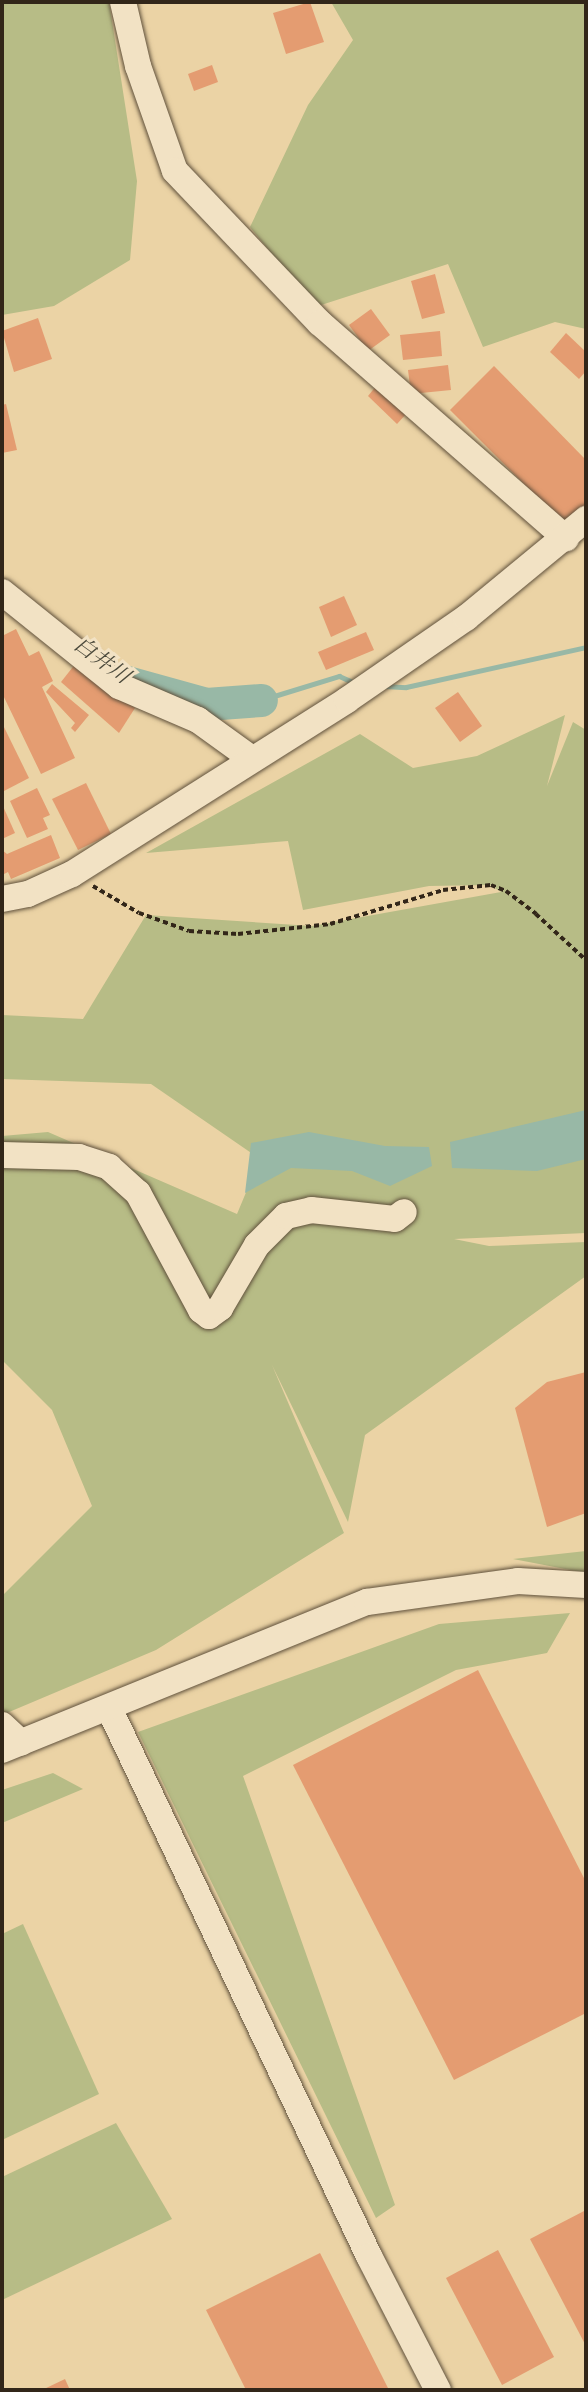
<!DOCTYPE html>
<html>
<head>
<meta charset="utf-8">
<style>
  body { margin:0 }
  #map { position:relative; width:588px; height:2392px; overflow:hidden; background:#ebd3a5; font-family:"IM FELL Great Primer","Noto Serif JP",serif }
  div>[style] { position:absolute }
  .green>* { inset:0; background:#b7bc86 }
  .water>* { inset:0; background:#98b8a6 }
  .stream>* { height:5px; margin:-2.5px; padding:0 2.5px; transform-origin:2.5px; border-radius:2.5px; background:#98b8a6 }
  .river>* { height:33px; margin:-16.5px; padding:0 16.5px; transform-origin:16.5px; border-radius:16.5px; background:#98b8a6 }
  .building>* { inset:0; background:#e49c71 }
  .path>* { height:3.5px; margin-top:-1.75px; transform-origin:0; background:repeating-linear-gradient(90deg,#322619 0 5px,transparent 0 8.5px) }
  .roads { filter:drop-shadow(0 0 2px #60513c) drop-shadow(0 0 2px #60513c) }
  .minor>* { height:26px; margin:-13px; padding:0 13px; transform-origin:13px; border-radius:13px; background:#f2e2c4 }
  span { translate:-50% -50%; white-space:nowrap; text-align:center; line-height:1.15; -webkit-text-stroke:6px #f2e2c4; paint-order:stroke }
  .water-label { font-size:21px; color:#4c4a3c; font-style:italic }
  .frame { position:absolute; inset:0; border:4px solid #322619; pointer-events:none }
</style>
</head>
<body>
<div id="map">
  <div class="green">
    <i style="clip-path:polygon(2px 2px,109px 2px,137px 181px,130px 260px,54px 306px,2px 315px)"></i>
    <i style="clip-path:polygon(331px 2px,586px 2px,586px 329px,555px 322px,483px 347px,448px 264px,315px 307px,250px 227px,308px 105px,353px 40px)"></i>
    <i style="clip-path:polygon(565px 715px,547px 786px,573px 722px,586px 730px,586px 1233px,454px 1239px,489px 1246px,586px 1242px,586px 1276px,365px 1435px,348px 1522px,272px 1365px,344px 1533px,156px 1650px,2px 1715px,2px 1596px,92px 1506px,52px 1410px,2px 1360px,2px 1136px,48px 1132px,237px 1214px,260px 1159px,151px 1084px,2px 1079px,2px 1015px,83px 1019px,146px 915px,312px 926px,501px 892px,490px 885px,429px 886px,303px 910px,288px 841px,146px 853px,360px 734px,413px 768px,477px 756px)"></i>
    <i style="clip-path:polygon(586px 1551px,586px 1573px,513px 1559px)"></i>
    <i style="clip-path:polygon(570px 1613px,547px 1653px,456px 1670px,243px 1776px,395px 2205px,376px 2218px,138px 1732px,439px 1624px)"></i>
    <i style="clip-path:polygon(53px 1773px,83px 1789px,2px 1823px,2px 1790px)"></i>
    <i style="clip-path:polygon(23px 1924px,99px 2094px,2px 2140px,2px 1934px)"></i>
    <i style="clip-path:polygon(116px 2123px,172px 2219px,2px 2300px,2px 2177px)"></i>
  </div>
  <div class="water">
    <i style="clip-path:polygon(586px 1110px,586px 1159px,537px 1171px,452px 1168px,450px 1142px)"></i>
    <i style="clip-path:polygon(309px 1132px,385px 1146px,429px 1147px,432px 1166px,390px 1186px,352px 1171px,291px 1168px,245px 1193px,251px 1143px)"></i>
  </div>
  <div class="stream">
    <i style="left:384px;top:686px;width:22px;rotate:3deg"></i>
    <i style="left:406px;top:687px;width:184px;rotate:-12.5deg"></i>
    <i style="left:261px;top:700px;width:82px;rotate:-17.1deg"></i>
    <i style="left:339px;top:676px;width:20px;rotate:24deg"></i>
  </div>
  <div class="river">
    <i style="left:123px;top:681px;width:86px;rotate:15.5deg"></i>
    <i style="left:206px;top:704px;width:55px;rotate:-4.2deg"></i>
  </div>
  <div class="building">
    <i style="clip-path:polygon(310px 2px,324px 42px,286px 54px,273px 13px)"></i>
    <i style="clip-path:polygon(212px 65px,218px 82px,194px 91px,188px 74px)"></i>
    <i style="clip-path:polygon(435px 274px,445px 313px,422px 319px,411px 281px)"></i>
    <i style="clip-path:polygon(371px 309px,390px 335px,368px 351px,349px 325px)"></i>
    <i style="clip-path:polygon(38px 318px,52px 359px,14px 372px,2px 331px)"></i>
    <i style="clip-path:polygon(440px 331px,442px 356px,403px 360px,400px 335px)"></i>
    <i style="clip-path:polygon(566px 333px,586px 352px,586px 371px,579px 379px,550px 352px)"></i>
    <i style="clip-path:polygon(448px 365px,451px 390px,411px 394px,408px 370px)"></i>
    <i style="clip-path:polygon(494px 366px,586px 460px,586px 511px,569px 529px,450px 410px)"></i>
    <i style="clip-path:polygon(377px 385px,407px 413px,397px 424px,368px 396px)"></i>
    <i style="clip-path:polygon(6px 404px,17px 450px,2px 453px,2px 405px)"></i>
    <i style="clip-path:polygon(344px 596px,357px 625px,331px 637px,319px 607px)"></i>
    <i style="clip-path:polygon(16px 629px,29px 656px,39px 651px,53px 681px,42px 687px,75px 758px,41px 774px,2px 693px,2px 636px)"></i>
    <i style="clip-path:polygon(366px 632px,374px 650px,326px 670px,318px 652px)"></i>
    <i style="clip-path:polygon(76px 663px,135px 708px,119px 733px,61px 682px)"></i>
    <i style="clip-path:polygon(52px 684px,89px 715px,75px 732px,71px 728px,75px 723px,46px 692px)"></i>
    <i style="clip-path:polygon(458px 692px,482px 726px,460px 742px,435px 708px)"></i>
    <i style="clip-path:polygon(2px 723px,29px 778px,4px 791px,2px 786px)"></i>
    <i style="clip-path:polygon(86px 783px,111px 834px,78px 850px,52px 799px)"></i>
    <i style="clip-path:polygon(37px 788px,50px 815px,43px 818px,48px 829px,27px 838px,10px 801px)"></i>
    <i style="clip-path:polygon(2px 804px,15px 833px,2px 839px)"></i>
    <i style="clip-path:polygon(51px 835px,60px 858px,11px 879px,8px 872px,2px 875px,2px 850px,7px 854px)"></i>
    <i style="clip-path:polygon(586px 1372px,586px 1513px,547px 1527px,515px 1408px,547px 1382px)"></i>
    <i style="clip-path:polygon(478px 1670px,586px 1882px,586px 2013px,454px 2080px,293px 1765px)"></i>
    <i style="clip-path:polygon(586px 2210px,586px 2346px,530px 2239px)"></i>
    <i style="clip-path:polygon(498px 2250px,554px 2357px,502px 2385px,446px 2278px)"></i>
    <i style="clip-path:polygon(320px 2253px,389px 2390px,240px 2390px,245px 2388px,206px 2310px)"></i>
    <i style="clip-path:polygon(65px 2379px,70px 2390px,42px 2390px)"></i>
  </div>
  <div class="path">
    <i style="left:93px;top:886px;width:53px;rotate:30.4deg"></i>
    <i style="left:139px;top:913px;width:53px;rotate:19.8deg"></i>
    <i style="left:189px;top:931px;width:49px;rotate:3.5deg"></i>
    <i style="left:238px;top:934px;width:93px;rotate:-6.2deg"></i>
    <i style="left:330px;top:924px;width:118px;rotate:-16.7deg"></i>
    <i style="left:443px;top:890px;width:48px;rotate:-5.9deg"></i>
    <i style="left:491px;top:885px;width:16px;rotate:22deg"></i>
    <i style="left:506px;top:891px;width:38px;rotate:37deg"></i>
    <i style="left:536px;top:914px;width:68px;rotate:42.6deg"></i>
  </div>
  <div class="roads">
    <div class="minor">
      <i style="left:123px;top:2px;width:66px;rotate:76.8deg"></i>
      <i style="left:138px;top:66px;width:111px;rotate:70.6deg"></i>
      <i style="left:175px;top:171px;width:210px;rotate:46.4deg"></i>
      <i style="left:320px;top:323px;width:327px;rotate:41.2deg"></i>
      <i style="left:2px;top:592px;width:150px;rotate:38.8deg"></i>
      <i style="left:119px;top:686px;width:86px;rotate:23.3deg"></i>
      <i style="left:198px;top:720px;width:67px;rotate:35.8deg"></i>
      <i style="left:2px;top:899px;width:26px;rotate:-11deg"></i>
      <i style="left:28px;top:894px;width:48px;rotate:-24.4deg"></i>
      <i style="left:72px;top:874px;width:325px;rotate:-32.3deg"></i>
      <i style="left:347px;top:700px;width:145px;rotate:-34.6deg"></i>
      <i style="left:466px;top:618px;width:156px;rotate:-39.5deg"></i>
      <i style="left:2px;top:1155px;width:77px;rotate:1.5deg"></i>
      <i style="left:79px;top:1157px;width:32px;rotate:18deg"></i>
      <i style="left:109px;top:1167px;width:39px;rotate:42deg"></i>
      <i style="left:138px;top:1193px;width:133px;rotate:61.7deg"></i>
      <i style="left:201px;top:1310px;width:10px;rotate:37deg"></i>
      <i style="left:209px;top:1316px;width:14px;rotate:-36deg"></i>
      <i style="left:220px;top:1308px;width:73px;rotate:-59.6deg"></i>
      <i style="left:257px;top:1245px;width:41px;rotate:-45deg"></i>
      <i style="left:286px;top:1216px;width:26px;rotate:-13deg"></i>
      <i style="left:311px;top:1210px;width:84px;rotate:6.1deg"></i>
      <i style="left:395px;top:1219px;width:11px;rotate:-38deg"></i>
      <i style="left:109px;top:1708px;width:607px;rotate:64.62deg"></i>
      <i style="left:369px;top:2256px;width:151px;rotate:62.8deg"></i>
      <i style="left:2px;top:1725px;width:26px;rotate:43deg"></i>
      <i style="left:2px;top:1750px;width:394px;rotate:-22.1deg"></i>
      <i style="left:367px;top:1602px;width:152px;rotate:-7.9deg"></i>
      <i style="left:518px;top:1581px;width:68px;rotate:3.4deg"></i>
    </div>
  </div>
  <div class="water-label">
    <span style="left:102px;top:660px;rotate:36deg">白井川</span>
  </div>
  <div class="frame"></div>
</div>
</body>
</html>
